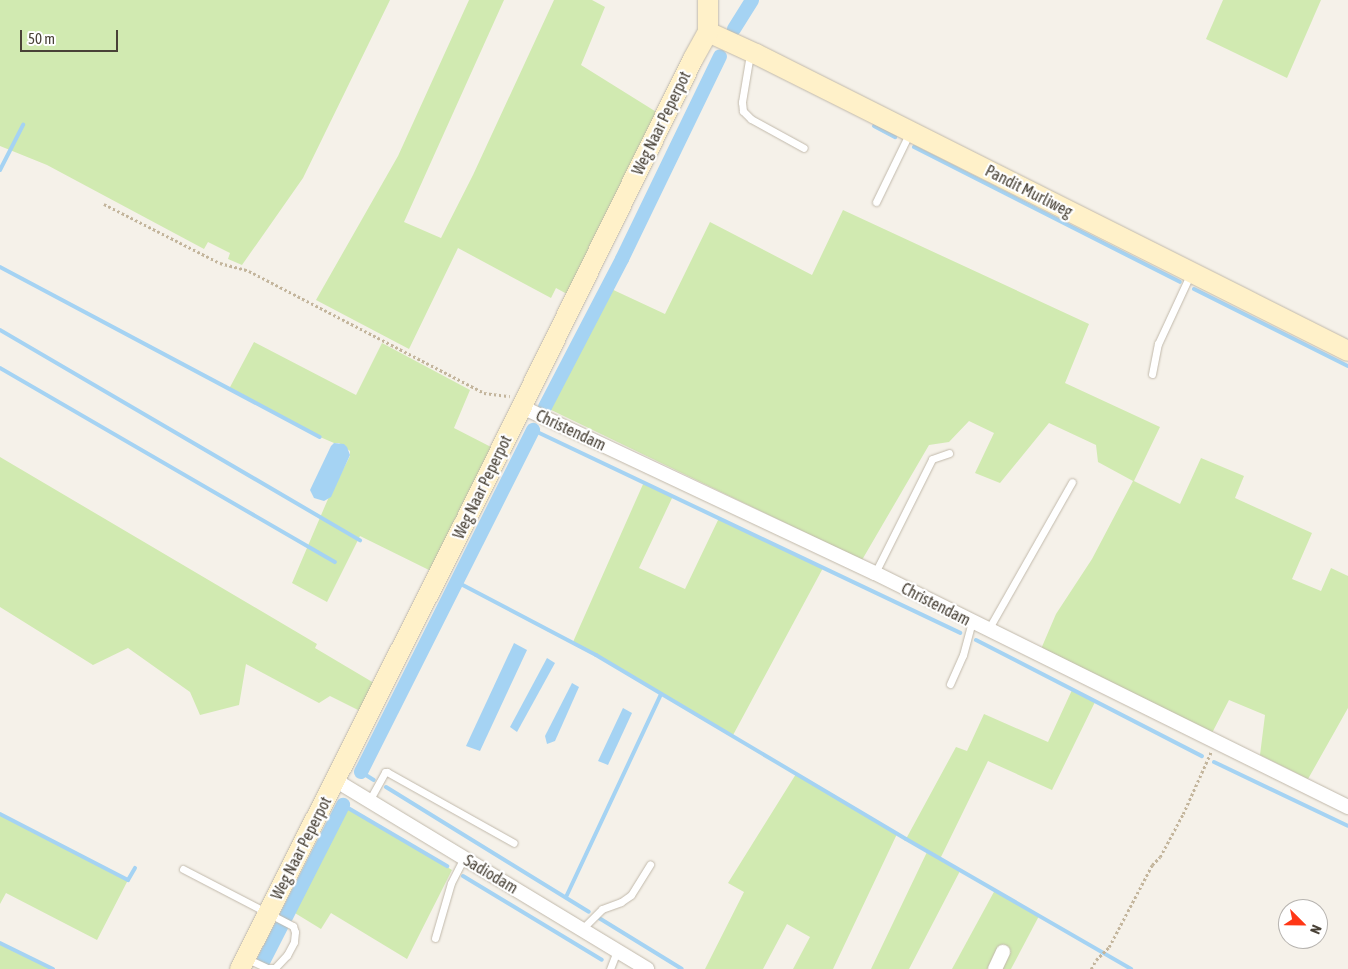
<!DOCTYPE html>
<html>
<head>
<meta charset="utf-8">
<style>
  body { margin:0 }
  #map { position:relative; width:1348px; height:969px; overflow:hidden; background:#f5f1e9; font-family:"Asap Condensed",sans-serif }
  div>[style] { position:absolute }
  .green>* { inset:0; background:#d1eab1 }
  .water>* { inset:0; background:#a5d3f3 }
  .stream>* { height:4px; margin:-2px; padding:0 2px; transform-origin:2px; border-radius:2px; background:#a5d3f3 }
  .canal>* { height:14px; margin:-7px; padding:0 7px; transform-origin:7px; border-radius:7px; background:#a5d3f3 }
  .path>* { height:2.5px; margin-top:-1.25px; transform-origin:0; background:repeating-linear-gradient(90deg,#c3b59c 0 2.5px,transparent 0 5px) }
  .roads { filter:drop-shadow(0 0 1px #c1b9ab) drop-shadow(0 0 1px #c1b9ab) }
  .lane>* { height:7px; margin:-3.5px; padding:0 3.5px; transform-origin:3.5px; border-radius:3.5px; background:#fff }
  .street>* { height:14px; margin:-7px; padding:0 7px; transform-origin:7px; border-radius:7px; background:#fff }
  .secondary>* { height:20px; margin:-10px; padding:0 10px; transform-origin:10px; border-radius:10px; background:#fff1c9 }
  span { translate:-50% -50%; white-space:nowrap; text-align:center; line-height:1.15; -webkit-text-stroke:4.5px #fff; paint-order:stroke }
  .street-label { font-size:16px; color:#494237 }
  .north { position:absolute; left:1278px; top:899px; width:50px; height:50px; box-sizing:border-box; background:#fff; border:1px solid #b6b3af; border-radius:50%; rotate:113deg; font-size:14px; font-weight:700; line-height:20px; text-align:center; color:#494237 }
  .north::after { content:''; display:block; margin:auto; width:18px; height:22px; background:#ff3716; clip-path:polygon(50% 0,100% 100%,50% 72%,0 100%) }
  .scale { position:absolute; left:20px; top:30px; width:98px; height:22px; box-sizing:border-box; border:2px solid #494237; border-top:0; padding-left:6px; font-size:15px; line-height:18px; white-space:nowrap; color:#494237; -webkit-text-stroke:4px #fff; paint-order:stroke }
</style>
</head>
<body>
<div id="map">
  <div class="green">
    <i style="clip-path:polygon(0 0,390px 0,303px 178px,242px 265px,228px 259px,230px 253px,208px 242px,204px 249px,47px 165px,0 146px)"></i>
    <i style="clip-path:polygon(469px 0,504px 0,404px 222px,441px 238px,473px 175px,554px 0,592px 0,605px 7px,581px 65px,658px 113px,567px 294px,556px 288px,551px 298px,458px 248px,409px 349px,316px 300px,398px 156px)"></i>
    <i style="clip-path:polygon(1223px 0,1321px 0,1287px 78px,1206px 39px)"></i>
    <i style="clip-path:polygon(843px 210px,1089px 324px,1065px 383px,1160px 427px,1134px 481px,1180px 504px,1201px 458px,1244px 476px,1235px 498px,1312px 533px,1292px 579px,1321px 591px,1331px 568px,1348px 576px,1348px 708px,1308px 779px,1260px 755px,1265px 715px,1229px 700px,1212px 733px,1041px 649px,1056px 614px,1092px 559px,1133px 481px,1098px 462px,1096px 445px,1049px 423px,1000px 483px,975px 473px,994px 433px,969px 421px,949px 442px,929px 445px,862px 560px,545px 407px,607px 287px,665px 314px,710px 222px,812px 275px)"></i>
    <i style="clip-path:polygon(254px 342px,356px 395px,382px 343px,470px 390px,454px 428px,491px 447px,431px 571px,360px 536px,327px 602px,292px 583px,328px 499px,350px 456px,350px 451px,339px 443px,334px 443px,320px 437px,229px 389px)"></i>
    <i style="clip-path:polygon(0 457px,317px 644px,315px 648px,374px 683px,360px 711px,330px 696px,319px 703px,246px 664px,239px 705px,200px 715px,190px 692px,128px 648px,93px 665px,0 607px)"></i>
    <i style="clip-path:polygon(644px 482px,673px 496px,639px 568px,685px 589px,719px 518px,823px 568px,732px 737px,573px 642px)"></i>
    <i style="clip-path:polygon(1072px 690px,1095px 702px,1052px 790px,988px 761px,940px 859px,960px 871px,909px 969px,871px 969px,927px 852px,906px 839px,956px 747px,967px 751px,984px 714px,1048px 742px)"></i>
    <i style="clip-path:polygon(796px 774px,897px 834px,833px 969px,793px 969px,810px 937px,787px 924px,763px 969px,705px 969px,744px 892px,728px 883px)"></i>
    <i style="clip-path:polygon(346px 806px,452px 870px,407px 959px,331px 913px,321px 929px,290px 910px)"></i>
    <i style="clip-path:polygon(0 814px,128px 880px,97px 940px,6px 893px,0 904px)"></i>
    <i style="clip-path:polygon(995px 890px,1039px 916px,1011px 969px,952px 969px)"></i>
    <i style="clip-path:polygon(0 943px,53px 969px,0 969px)"></i>
  </div>
  <div class="water">
    <i style="clip-path:polygon(334px 443px,344px 444px,347px 447px,350px 455px,331px 497px,324px 501px,314px 498px,310px 490px,331px 446px)"></i>
    <i style="clip-path:polygon(514px 643px,527px 650px,480px 751px,466px 746px)"></i>
    <i style="clip-path:polygon(547px 658px,555px 663px,517px 732px,510px 727px)"></i>
    <i style="clip-path:polygon(572px 683px,579px 687px,555px 741px,547px 744px,545px 736px)"></i>
    <i style="clip-path:polygon(623px 708px,632px 713px,608px 765px,598px 761px)"></i>
  </div>
  <div class="stream">
    <i style="left:874px;top:126px;width:24px;rotate:28deg"></i>
    <i style="left:914px;top:147px;width:298px;rotate:26.9deg"></i>
    <i style="left:0;top:170px;width:51px;rotate:-62.9deg"></i>
    <i style="left:0;top:267px;width:362px;rotate:28deg"></i>
    <i style="left:1194px;top:289px;width:172px;rotate:26.6deg"></i>
    <i style="left:0;top:330px;width:417px;rotate:30.3deg"></i>
    <i style="left:0;top:368px;width:387px;rotate:30.1deg"></i>
    <i style="left:533px;top:430px;width:473px;rotate:25.4deg"></i>
    <i style="left:457px;top:582px;width:157px;rotate:27.7deg"></i>
    <i style="left:596px;top:655px;width:360px;rotate:30.7deg"></i>
    <i style="left:906px;top:839px;width:260px;rotate:30deg"></i>
    <i style="left:976px;top:640px;width:254px;rotate:27.2deg"></i>
    <i style="left:1214px;top:762px;width:148px;rotate:25.5deg"></i>
    <i style="left:361px;top:772px;width:15px;rotate:32deg"></i>
    <i style="left:386px;top:787px;width:238px;rotate:31.6deg"></i>
    <i style="left:343px;top:805px;width:121px;rotate:30.4deg"></i>
    <i style="left:0;top:814px;width:144px;rotate:27.3deg"></i>
    <i style="left:128px;top:880px;width:14px;rotate:-60deg"></i>
    <i style="left:463px;top:876px;width:162px;rotate:31.1deg"></i>
    <i style="left:566px;top:897px;width:224px;rotate:-64.9deg"></i>
    <i style="left:599px;top:918px;width:97px;rotate:31.6deg"></i>
    <i style="left:0;top:943px;width:59px;rotate:26.1deg"></i>
  </div>
  <div class="canal">
    <i style="left:734px;top:29px;width:34px;rotate:-58deg"></i>
    <i style="left:545px;top:407px;width:167px;rotate:-62.5deg"></i>
    <i style="left:622px;top:259px;width:225px;rotate:-64.2deg"></i>
    <i style="left:361px;top:772px;width:383px;rotate:-63.3deg"></i>
    <i style="left:286px;top:917px;width:126px;rotate:-63deg"></i>
    <i style="left:263px;top:962px;width:44px;rotate:-62.9deg"></i>
  </div>
  <div class="path">
    <i style="left:104px;top:204px;width:130px;rotate:27deg"></i>
    <i style="left:220px;top:263px;width:30px;rotate:15deg"></i>
    <i style="left:249px;top:271px;width:265px;rotate:27.4deg"></i>
    <i style="left:484px;top:393px;width:26px;rotate:7deg"></i>
    <i style="left:1091px;top:969px;width:10px;rotate:-61deg"></i>
    <i style="left:1096px;top:960px;width:18px;rotate:-45deg"></i>
    <i style="left:1109px;top:947px;width:93px;rotate:-62.3deg"></i>
    <i style="left:1152px;top:865px;width:11px;rotate:-45deg"></i>
    <i style="left:1160px;top:857px;width:49px;rotate:-61.9deg"></i>
    <i style="left:1183px;top:814px;width:68px;rotate:-65.7deg"></i>
  </div>
  <div class="roads">
    <div class="lane">
      <i style="left:750px;top:54px;width:49px;rotate:99.5deg"></i>
      <i style="left:742px;top:102px;width:9px;rotate:84deg"></i>
      <i style="left:743px;top:111px;width:11px;rotate:45deg"></i>
      <i style="left:751px;top:119px;width:60px;rotate:28.7deg"></i>
      <i style="left:876px;top:202px;width:76px;rotate:-64.1deg"></i>
      <i style="left:1152px;top:374px;width:31px;rotate:-79deg"></i>
      <i style="left:1158px;top:344px;width:76px;rotate:-65.1deg"></i>
      <i style="left:875px;top:573px;width:127px;rotate:-63.4deg"></i>
      <i style="left:932px;top:459px;width:18px;rotate:-19deg"></i>
      <i style="left:988px;top:630px;width:170px;rotate:-60.4deg"></i>
      <i style="left:950px;top:684px;width:32px;rotate:-66deg"></i>
      <i style="left:963px;top:655px;width:34px;rotate:-75deg"></i>
      <i style="left:369px;top:801px;width:33px;rotate:-61deg"></i>
      <i style="left:385px;top:772px;width:2px"></i>
      <i style="left:387px;top:772px;width:145px;rotate:29.2deg"></i>
      <i style="left:183px;top:869px;width:124px;rotate:27.4deg"></i>
      <i style="left:293px;top:926px;width:6px;rotate:72deg"></i>
      <i style="left:295px;top:932px;width:10px;rotate:96deg"></i>
      <i style="left:294px;top:942px;width:15px;rotate:118deg"></i>
      <i style="left:287px;top:955px;width:18px;rotate:133deg"></i>
      <i style="left:275px;top:968px;width:8px;rotate:180deg"></i>
      <i style="left:267px;top:968px;width:23px;rotate:-155deg"></i>
      <i style="left:582px;top:929px;width:28px;rotate:-45deg"></i>
      <i style="left:602px;top:909px;width:20px;rotate:-20deg"></i>
      <i style="left:621px;top:902px;width:12px;rotate:-35deg"></i>
      <i style="left:631px;top:895px;width:36px;rotate:-58deg"></i>
      <i style="left:435px;top:938px;width:57px;rotate:-73.8deg"></i>
      <i style="left:451px;top:883px;width:28px;rotate:-63deg"></i>
      <i style="left:610px;top:969px;width:19px;rotate:-69deg"></i>
    </div>
    <div class="street">
      <i style="left:522px;top:407px;width:390px;rotate:25.2deg"></i>
      <i style="left:875px;top:573px;width:528px;rotate:26.32deg"></i>
      <i style="left:335px;top:780px;width:365px;rotate:31.2deg"></i>
      <i style="left:995px;top:969px;width:19px;rotate:-65deg"></i>
    </div>
    <div class="secondary">
      <i style="left:708px;top:32px;width:53px;rotate:24.6deg"></i>
      <i style="left:756px;top:54px;width:662px;rotate:26.64deg"></i>
      <i style="left:240px;top:969px;width:496px;rotate:-63.3deg"></i>
      <i style="left:463px;top:526px;width:521px;rotate:-63.78deg"></i>
      <i style="left:693px;top:59px;width:31px;rotate:-61deg"></i>
      <i style="left:708px;top:32px;width:32px;rotate:-90deg"></i>
    </div>
  </div>
  <div class="street-label">
    <span style="left:661px;top:123px;rotate:-64deg">Weg Naar Peperpot</span>
    <span style="left:1029px;top:191px;rotate:27deg">Pandit Murliweg</span>
    <span style="left:571px;top:430px;rotate:25deg">Christendam</span>
    <span style="left:482px;top:487px;rotate:-64deg">Weg Naar Peperpot</span>
    <span style="left:936px;top:604px;rotate:27deg">Christendam</span>
    <span style="left:301px;top:848px;rotate:-63deg">Weg Naar Peperpot</span>
    <span style="left:491px;top:874px;rotate:31deg">Sadiodam</span>
  </div>
  <div class="north">N</div>
  <div class="scale">50 m</div>
</div>
</body>
</html>
